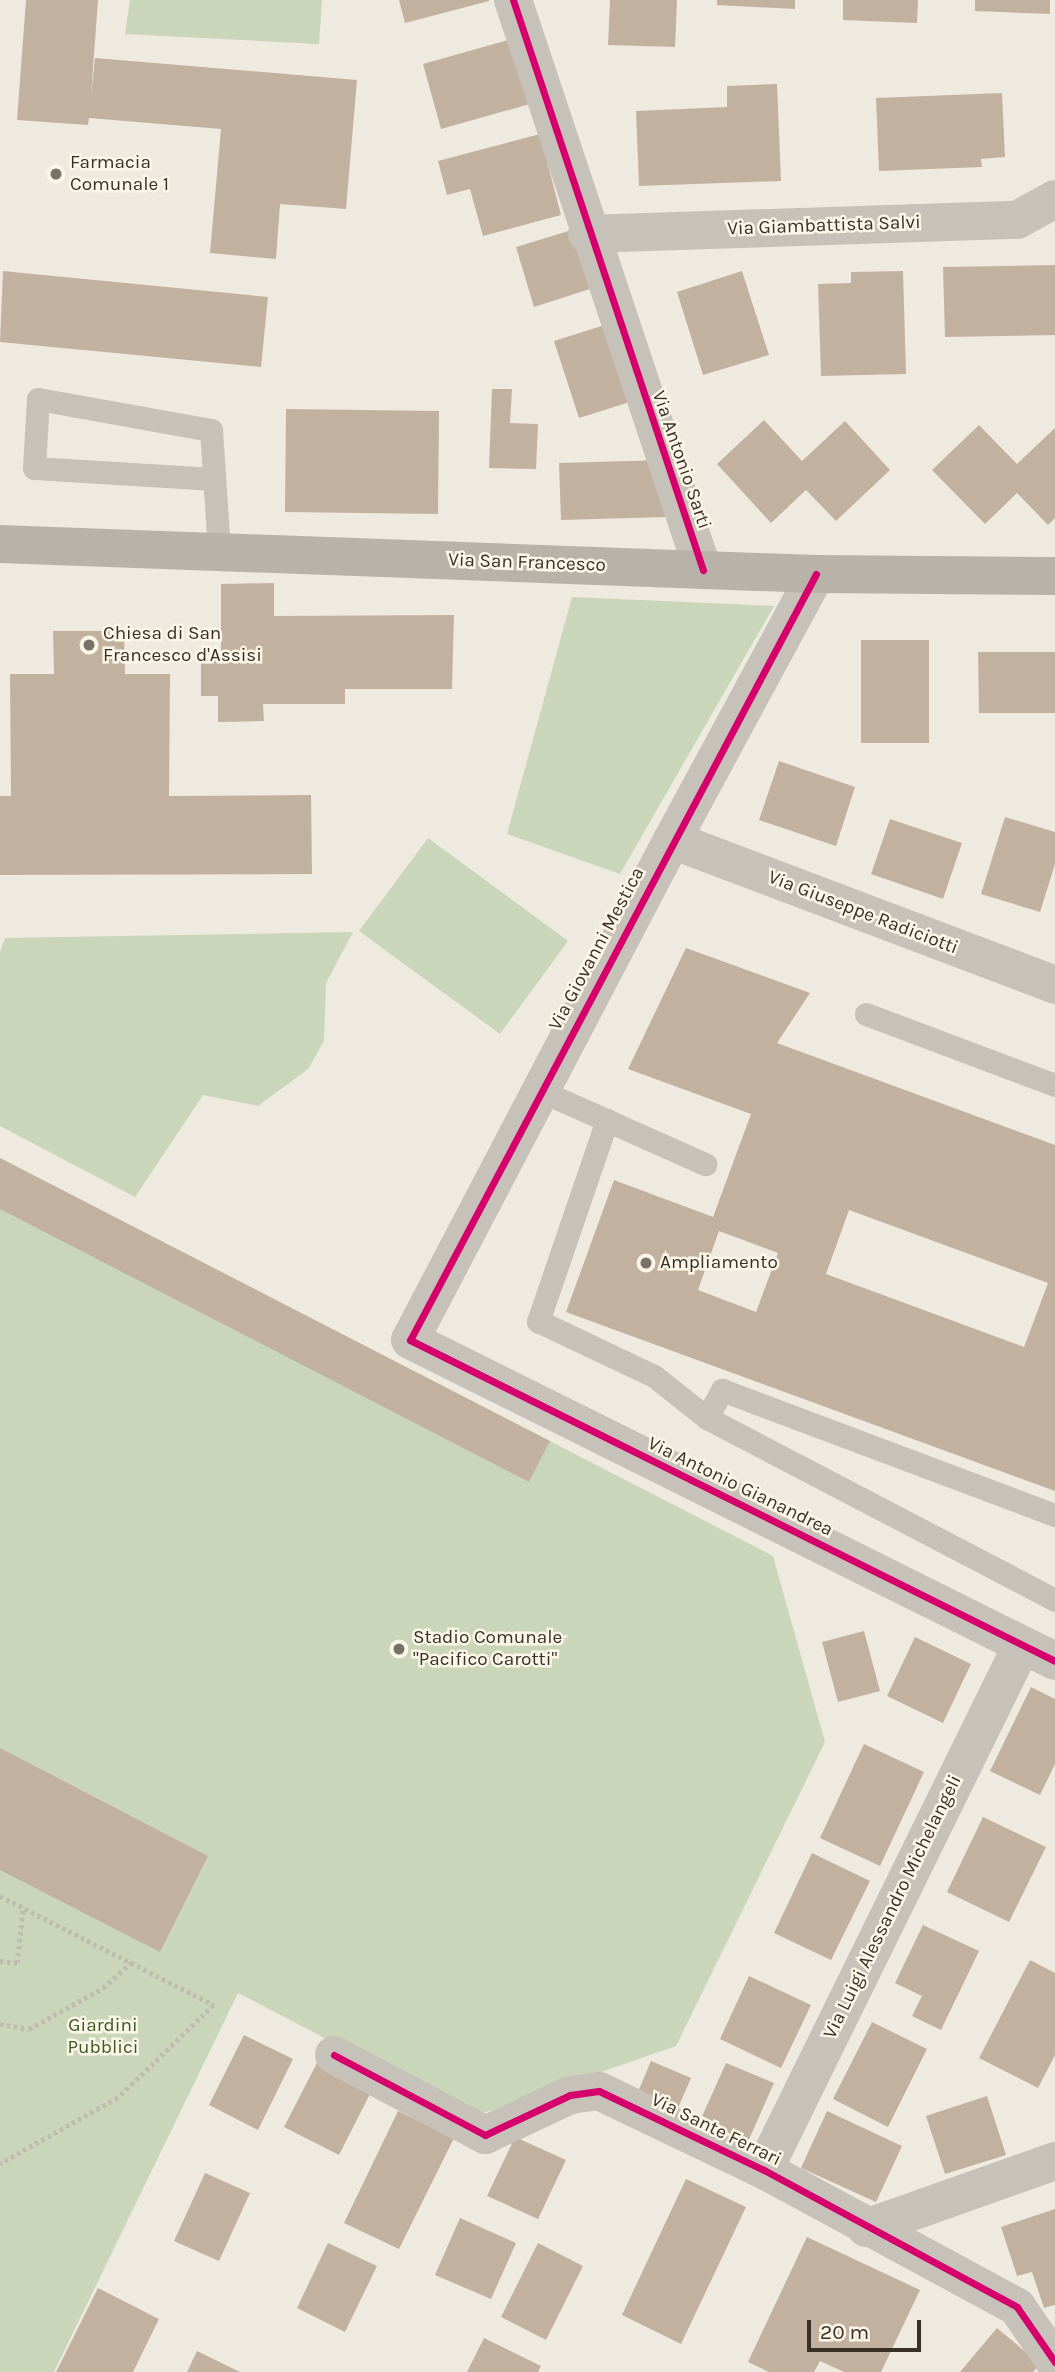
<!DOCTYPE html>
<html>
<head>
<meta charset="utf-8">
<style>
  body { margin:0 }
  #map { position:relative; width:1055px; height:2372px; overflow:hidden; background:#eeeae0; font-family:Karla,sans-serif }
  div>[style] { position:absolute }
  .green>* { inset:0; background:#cad6b9 }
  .building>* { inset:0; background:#c3b1a0 }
  .path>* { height:4.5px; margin-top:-2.25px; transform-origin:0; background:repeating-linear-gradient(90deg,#c0bbb1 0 3.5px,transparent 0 7px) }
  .service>* { height:23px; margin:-11.5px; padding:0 11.5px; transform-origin:11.5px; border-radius:11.5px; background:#c7c2b9 }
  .minor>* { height:38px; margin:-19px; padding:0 19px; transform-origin:19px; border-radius:19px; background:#c7c2b9 }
  .tertiary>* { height:38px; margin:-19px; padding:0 19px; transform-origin:19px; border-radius:19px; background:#c7c2b9 }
  .secondary>* { height:38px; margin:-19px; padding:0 19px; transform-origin:19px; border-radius:19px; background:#b8b2a9 }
  .cycleway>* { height:7px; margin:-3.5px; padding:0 3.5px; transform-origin:3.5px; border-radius:3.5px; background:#d6006c }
  .dots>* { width:19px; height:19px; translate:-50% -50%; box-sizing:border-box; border:4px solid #fbf6e7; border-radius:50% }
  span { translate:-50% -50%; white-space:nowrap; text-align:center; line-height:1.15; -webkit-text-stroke:5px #fbf6e7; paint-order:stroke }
  .poi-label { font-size:19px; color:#383027 }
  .left { translate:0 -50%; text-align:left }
  .street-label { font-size:19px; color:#383027 }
  .park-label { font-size:19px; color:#3d5928 }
  .scale { position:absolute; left:807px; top:2320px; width:114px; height:32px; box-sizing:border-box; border:4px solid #383027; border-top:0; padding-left:9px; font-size:21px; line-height:24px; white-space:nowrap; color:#383027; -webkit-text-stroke:5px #fbf6e7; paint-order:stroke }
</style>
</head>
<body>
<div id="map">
  <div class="green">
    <i style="clip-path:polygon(130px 0,322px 0,319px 44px,125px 34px)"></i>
    <i style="clip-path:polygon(572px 597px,774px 606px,620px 874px,507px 834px)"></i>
    <i style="clip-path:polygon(428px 838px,568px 941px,500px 1034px,359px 931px)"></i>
    <i style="clip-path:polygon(353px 932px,326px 983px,324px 1041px,308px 1069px,258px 1106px,203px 1095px,135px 1197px,0 1126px,0 952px,5px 938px)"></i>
    <i style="clip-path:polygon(0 1158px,773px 1556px,825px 1742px,676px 2046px,475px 2116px,238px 1993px,54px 2372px,0 2372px)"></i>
  </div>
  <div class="building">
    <i style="clip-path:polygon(26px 0,98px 0,91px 96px,95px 58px,357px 80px,346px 209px,280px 204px,276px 259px,210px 253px,221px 129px,89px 118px,88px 125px,17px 120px)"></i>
    <i style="clip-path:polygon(399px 0,489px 0,489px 1px,405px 23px)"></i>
    <i style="clip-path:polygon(610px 0,677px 0,675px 47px,608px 45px)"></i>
    <i style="clip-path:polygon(717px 0,795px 0,795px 9px,717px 5px)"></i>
    <i style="clip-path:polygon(843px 0,918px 0,917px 23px,843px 20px)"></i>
    <i style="clip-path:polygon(975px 0,1050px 0,1050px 14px,975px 11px)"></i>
    <i style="clip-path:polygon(512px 39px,530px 104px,441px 129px,423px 64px)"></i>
    <i style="clip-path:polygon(777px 84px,781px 181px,639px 186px,636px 111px,727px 107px,727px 86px)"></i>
    <i style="clip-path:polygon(1002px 93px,1005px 157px,981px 159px,982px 167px,879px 171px,876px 98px)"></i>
    <i style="clip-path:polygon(540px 134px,561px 215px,483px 236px,470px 189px,447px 195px,438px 161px)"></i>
    <i style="clip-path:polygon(575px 229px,593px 288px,534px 307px,516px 247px)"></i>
    <i style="clip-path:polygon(1055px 265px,1055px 335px,945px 337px,943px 267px)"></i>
    <i style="clip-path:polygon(3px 271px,268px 297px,261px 367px,0 342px)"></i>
    <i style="clip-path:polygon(742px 271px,769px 355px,703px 375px,677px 292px)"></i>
    <i style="clip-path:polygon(903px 271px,906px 374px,821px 376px,818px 284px,851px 283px,851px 272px)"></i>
    <i style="clip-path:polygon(608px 324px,633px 401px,579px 418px,554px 341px)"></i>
    <i style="clip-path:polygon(492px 389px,512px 389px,510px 423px,538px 424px,536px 469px,489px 468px)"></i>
    <i style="clip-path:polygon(286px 409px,439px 411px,438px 514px,285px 512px)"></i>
    <i style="clip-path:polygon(764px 420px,802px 461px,845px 421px,890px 470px,836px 521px,806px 490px,771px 523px,717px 464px)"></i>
    <i style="clip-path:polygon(979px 425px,1017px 464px,1055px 428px,1055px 518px,1048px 525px,1017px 493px,985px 524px,932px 470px)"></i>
    <i style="clip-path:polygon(665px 460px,667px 517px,561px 520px,559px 463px)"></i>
    <i style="clip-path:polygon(274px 583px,274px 616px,454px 615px,452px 689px,345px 689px,345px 704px,263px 704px,264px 721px,218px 722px,218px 696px,201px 696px,201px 660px,221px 659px,221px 584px)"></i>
    <i style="clip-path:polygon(53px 631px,124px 631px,125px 674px,170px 674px,169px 796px,311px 795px,312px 874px,0 875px,0 796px,11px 796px,10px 674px,54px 674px)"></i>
    <i style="clip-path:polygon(861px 640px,929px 640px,929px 743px,861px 743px)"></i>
    <i style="clip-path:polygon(978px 652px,1055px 652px,1055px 713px,979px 713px)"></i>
    <i style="clip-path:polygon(779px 761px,855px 787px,836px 846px,759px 820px)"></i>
    <i style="clip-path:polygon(1005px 817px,1055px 832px,1055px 864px,1040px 912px,981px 894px)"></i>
    <i style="clip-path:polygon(890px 819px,962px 843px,943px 899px,871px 874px)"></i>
    <i style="clip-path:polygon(evenodd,686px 948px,810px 993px,777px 1043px,1055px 1145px,1055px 1491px,566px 1312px,614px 1180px,713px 1217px,751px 1114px,628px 1069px,686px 948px,849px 1210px,1048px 1283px,1024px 1347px,826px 1274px,849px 1210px,686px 948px,719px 1231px,778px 1253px,756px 1312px,698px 1290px,719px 1231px)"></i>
    <i style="clip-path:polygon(0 1158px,550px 1441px,529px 1482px,0 1209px)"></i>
    <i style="clip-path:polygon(864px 1631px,880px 1691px,838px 1702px,822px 1642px)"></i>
    <i style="clip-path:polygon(915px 1637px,971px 1664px,943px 1723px,887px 1696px)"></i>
    <i style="clip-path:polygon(1031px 1687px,1055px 1699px,1055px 1764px,1040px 1795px,990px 1771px)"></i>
    <i style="clip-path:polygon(864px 1744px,924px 1772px,880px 1866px,820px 1838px)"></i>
    <i style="clip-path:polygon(0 1748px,208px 1856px,160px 1952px,0 1870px)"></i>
    <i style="clip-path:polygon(983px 1817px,1046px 1847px,1009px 1922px,947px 1892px)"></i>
    <i style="clip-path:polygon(812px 1853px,870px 1881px,831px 1960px,774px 1933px)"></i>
    <i style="clip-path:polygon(923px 1925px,979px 1951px,941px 2030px,912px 2016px,922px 1996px,895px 1983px)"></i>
    <i style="clip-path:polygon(1030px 1960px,1055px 1973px,1055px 2055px,1038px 2088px,979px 2058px)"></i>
    <i style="clip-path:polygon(749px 1976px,811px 2005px,781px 2068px,720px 2039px)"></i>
    <i style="clip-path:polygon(872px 2022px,927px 2049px,888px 2127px,833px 2099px)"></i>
    <i style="clip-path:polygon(244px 2035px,293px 2059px,258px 2130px,209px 2105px)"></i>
    <i style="clip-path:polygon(318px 2061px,373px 2088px,339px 2155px,284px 2127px)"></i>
    <i style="clip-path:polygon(651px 2061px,691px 2078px,675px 2115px,635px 2099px)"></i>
    <i style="clip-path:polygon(726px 2063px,774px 2083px,743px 2153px,695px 2132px)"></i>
    <i style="clip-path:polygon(987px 2096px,1006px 2155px,945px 2174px,926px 2116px)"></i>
    <i style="clip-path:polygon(398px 2111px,454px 2138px,399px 2249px,344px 2223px)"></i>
    <i style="clip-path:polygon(827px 2111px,902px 2146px,876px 2202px,801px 2168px)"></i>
    <i style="clip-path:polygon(515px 2137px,566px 2160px,538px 2219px,487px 2196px)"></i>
    <i style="clip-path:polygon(205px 2173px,250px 2193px,219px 2261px,174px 2241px)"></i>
    <i style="clip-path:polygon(686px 2179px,746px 2207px,681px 2344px,622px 2315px)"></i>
    <i style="clip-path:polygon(1055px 2209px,1055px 2305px,1044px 2308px,1032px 2272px,1017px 2276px,1001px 2227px)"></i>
    <i style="clip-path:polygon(460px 2218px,516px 2243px,491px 2299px,435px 2275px)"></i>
    <i style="clip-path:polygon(807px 2237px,920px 2290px,881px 2372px,844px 2372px,820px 2361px,814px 2372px,769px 2372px,748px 2362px)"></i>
    <i style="clip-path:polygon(328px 2243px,377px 2266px,345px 2332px,297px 2308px)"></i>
    <i style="clip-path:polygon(538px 2243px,583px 2266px,546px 2340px,501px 2317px)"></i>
    <i style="clip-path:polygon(98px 2288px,159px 2319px,133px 2372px,56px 2372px)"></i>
    <i style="clip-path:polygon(997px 2328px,1040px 2364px,1033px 2372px,960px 2372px)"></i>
    <i style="clip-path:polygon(484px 2338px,541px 2366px,538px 2372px,467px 2372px)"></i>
    <i style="clip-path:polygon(197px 2351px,240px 2372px,187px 2372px)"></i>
  </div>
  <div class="path">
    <i style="left:0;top:1896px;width:240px;rotate:27deg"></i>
    <i style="left:214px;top:2005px;width:134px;rotate:135.9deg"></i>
    <i style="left:118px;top:2098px;width:135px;rotate:150.8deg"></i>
    <i style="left:0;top:1961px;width:17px;rotate:7deg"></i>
    <i style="left:17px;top:1963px;width:56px;rotate:-83.9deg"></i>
    <i style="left:0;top:2024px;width:29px;rotate:10deg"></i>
    <i style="left:29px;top:2029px;width:85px;rotate:-29deg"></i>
    <i style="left:103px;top:1988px;width:39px;rotate:-42deg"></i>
  </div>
  <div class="service">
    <i style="left:214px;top:479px;width:180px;rotate:-176.5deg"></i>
    <i style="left:34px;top:468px;width:69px;rotate:-86.7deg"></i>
    <i style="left:38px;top:399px;width:176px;rotate:10.2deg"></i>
    <i style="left:211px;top:430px;width:122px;rotate:86.2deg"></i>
    <i style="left:866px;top:1014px;width:202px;rotate:20.6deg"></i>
    <i style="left:541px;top:1091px;width:180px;rotate:24deg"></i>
    <i style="left:607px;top:1120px;width:213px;rotate:108.9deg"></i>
    <i style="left:538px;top:1321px;width:128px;rotate:25.4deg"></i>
    <i style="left:654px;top:1376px;width:68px;rotate:38.4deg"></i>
    <i style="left:707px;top:1418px;width:393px;rotate:27.6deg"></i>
    <i style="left:707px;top:1418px;width:32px;rotate:-62deg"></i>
    <i style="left:722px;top:1390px;width:356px;rotate:20.6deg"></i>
  </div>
  <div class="minor">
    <i style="left:513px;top:0;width:601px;rotate:71.57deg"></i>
    <i style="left:587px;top:234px;width:430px;rotate:-1.9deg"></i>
    <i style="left:1017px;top:220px;width:43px;rotate:-28.9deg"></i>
    <i style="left:672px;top:840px;width:564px;rotate:117.65deg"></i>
    <i style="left:410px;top:1340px;width:720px;rotate:26.46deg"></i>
    <i style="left:334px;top:2055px;width:171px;rotate:27.9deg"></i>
    <i style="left:485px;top:2135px;width:94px;rotate:-25.2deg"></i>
    <i style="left:570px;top:2095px;width:29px;rotate:-8deg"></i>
    <i style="left:599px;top:2091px;width:183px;rotate:25.6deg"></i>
    <i style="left:764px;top:2170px;width:288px;rotate:28.4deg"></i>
    <i style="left:1017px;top:2307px;width:67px;rotate:55.4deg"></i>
    <i style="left:764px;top:2170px;width:585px;rotate:-63.83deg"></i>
    <i style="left:866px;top:2228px;width:201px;rotate:-19.5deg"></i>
  </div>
  <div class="tertiary">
    <i style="left:816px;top:574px;width:302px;rotate:118.4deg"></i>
    <i style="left:672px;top:840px;width:410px;rotate:20.7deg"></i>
  </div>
  <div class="secondary">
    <i style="left:0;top:544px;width:817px;rotate:2.11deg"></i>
    <i style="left:816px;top:574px;width:239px;rotate:0.5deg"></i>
  </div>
  <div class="cycleway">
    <i style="left:513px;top:0;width:601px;rotate:71.57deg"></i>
    <i style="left:816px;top:574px;width:867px;rotate:117.92deg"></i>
    <i style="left:410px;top:1340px;width:720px;rotate:26.46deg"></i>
    <i style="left:334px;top:2055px;width:171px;rotate:27.9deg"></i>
    <i style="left:485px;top:2135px;width:94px;rotate:-25.2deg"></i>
    <i style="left:570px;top:2095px;width:29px;rotate:-8deg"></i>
    <i style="left:599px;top:2091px;width:183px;rotate:25.6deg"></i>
    <i style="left:764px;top:2170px;width:288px;rotate:28.4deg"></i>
    <i style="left:1017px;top:2307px;width:67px;rotate:55.4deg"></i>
  </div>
  <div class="dots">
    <i style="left:56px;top:174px;background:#787168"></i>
    <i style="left:89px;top:645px;background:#787168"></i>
    <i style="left:646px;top:1263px;background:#787168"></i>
    <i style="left:399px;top:1649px;background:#787168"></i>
  </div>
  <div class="poi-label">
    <span class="left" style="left:70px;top:174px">Farmacia<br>Comunale 1</span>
    <span class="left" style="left:103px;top:645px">Chiesa di San<br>Francesco d'Assisi</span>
    <span class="left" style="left:660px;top:1263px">Ampliamento</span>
    <span class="left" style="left:413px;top:1649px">Stadio Comunale<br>"Pacifico Carotti"</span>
  </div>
  <div class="street-label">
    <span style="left:824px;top:226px;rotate:-2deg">Via Giambattista Salvi</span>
    <span style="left:681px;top:460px;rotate:71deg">Via Antonio Sarti</span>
    <span style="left:527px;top:563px;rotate:2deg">Via San Francesco</span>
    <span style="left:863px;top:913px;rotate:21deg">Via Giuseppe Radiciotti</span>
    <span style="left:597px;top:949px;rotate:-62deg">Via Giovanni Mestica</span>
    <span style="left:740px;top:1487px;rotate:26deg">Via Antonio Gianandrea</span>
    <span style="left:893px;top:1907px;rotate:-64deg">Via Luigi Alessandro Michelangeli</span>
    <span style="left:716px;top:2130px;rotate:26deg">Via Sante Ferrari</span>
  </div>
  <div class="park-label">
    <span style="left:103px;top:2037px">Giardini<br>Pubblici</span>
  </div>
  <div class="scale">20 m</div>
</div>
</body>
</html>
